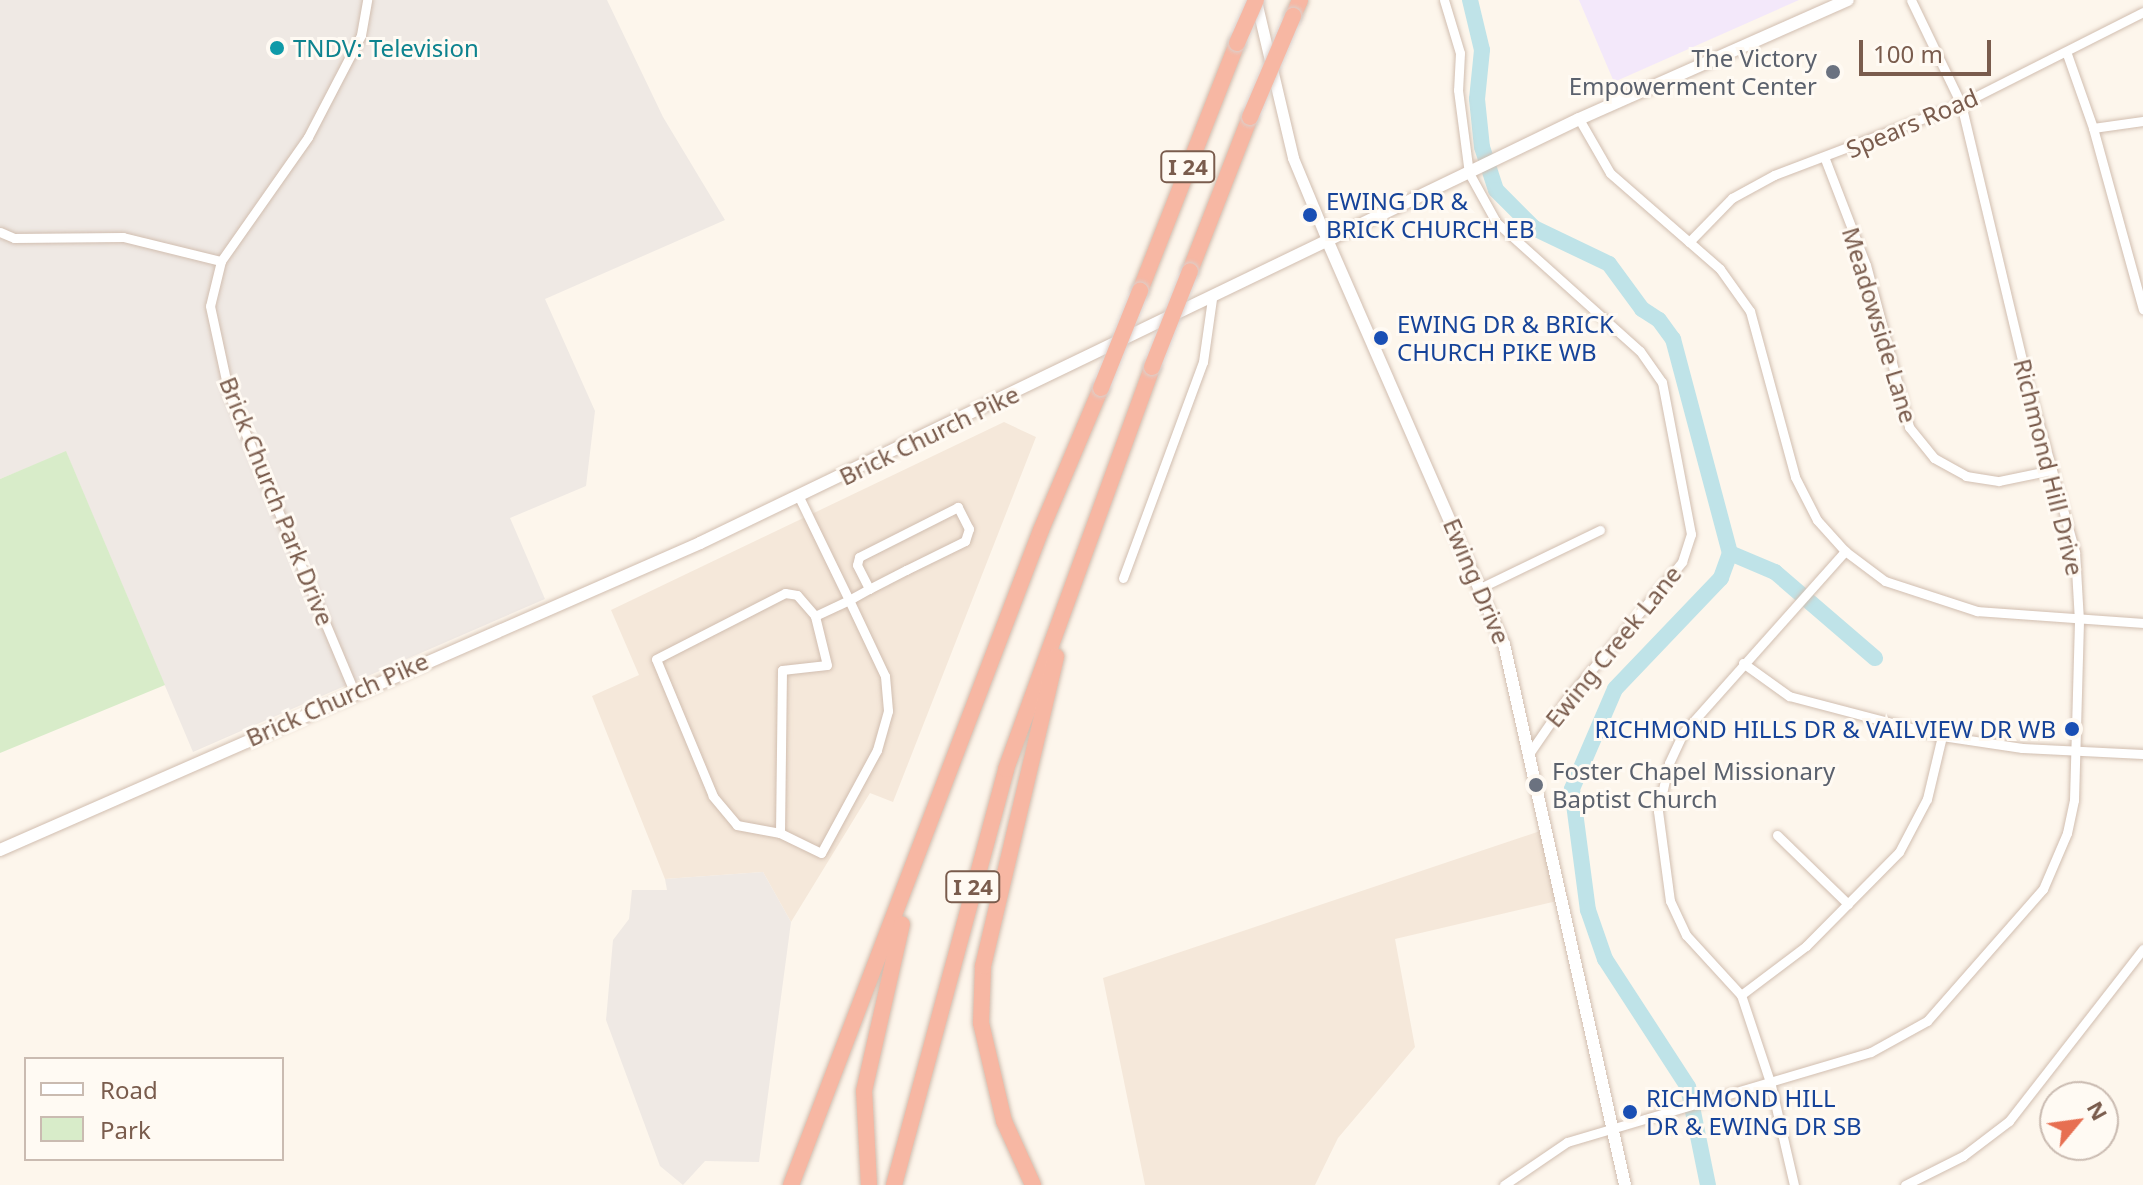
<!DOCTYPE html>
<html>
<head>
<meta charset="utf-8">
<style>
  body { margin:0 }
  #map { position:relative; width:2143px; height:1185px; overflow:hidden; background:#fdf6ec; font-family:"Noto Sans",sans-serif }
  div>[style] { position:absolute }
  .residential>* { inset:0; background:#f5e8da }
  .industrial>* { inset:0; background:#efe9e4 }
  .education>* { inset:0; background:#f3e8fa }
  .green>* { inset:0; background:#d8ecc9 }
  .river>* { height:16px; margin:-8px; padding:0 8px; transform-origin:8px; border-radius:8px; background:#bfe3e8 }
  .roads { filter:drop-shadow(0 0 2px #d1beb0) drop-shadow(0 0 2px #d1beb0) }
  .minor>* { height:9px; margin:-4.5px; padding:0 4.5px; transform-origin:4.5px; border-radius:4.5px; background:#fff }
  .tertiary>* { height:11px; margin:-5.5px; padding:0 5.5px; transform-origin:5.5px; border-radius:5.5px; background:#fff }
  .secondary>* { height:12px; margin:-6px; padding:0 6px; transform-origin:6px; border-radius:6px; background:#fff }
  .motorway>* { height:16px; margin:-8px; padding:0 8px; transform-origin:8px; border-radius:8px; background:#f7b7a3 }
  .bridges { filter:drop-shadow(0 0 2px #dad1cd) drop-shadow(0 0 2px #dad1cd) }
  .motorway-bridge>* { height:16px; margin:-8px; padding:0 8px; transform-origin:8px; border-radius:8px; background:#f7b7a3 }
  .dots>* { width:22px; height:22px; translate:-50% -50%; box-sizing:border-box; border:4px solid #fffaf3; border-radius:50% }
  span { translate:-50% -50%; white-space:nowrap; text-align:center; line-height:1.15; -webkit-text-stroke:6px #fffaf3; paint-order:stroke }
  .shield-label span { padding:2px 6px; background:#fffaf3; border:2px solid; border-radius:6px; -webkit-text-stroke-width:0 }
  .shield-label { font-size:22px; color:#7a5c4d; font-weight:700 }
  .culture-label { font-size:24px; color:#0d838f }
  .left { translate:0 -50%; text-align:left }
  .worship-label { font-size:24px; color:#5b616d }
  .right { translate:-100% -50%; text-align:right }
  .street-label { font-size:24px; color:#7a5c4d }
  .transit-label { font-size:24px; color:#164399 }
  .legend { position:absolute; left:24px; top:1057px; width:260px; height:104px; box-sizing:border-box; background:#fffaf3; border:2px solid #cabbb1; margin:0; padding:10px 14px; list-style:none; font-size:24px; color:#7a5c4d }
  .legend li { display:flex; align-items:center; gap:16px; height:40px }
  .legend b { width:40px; border:2px solid #cabbb1 }
  .north { position:absolute; left:2039px; top:1081px; width:80px; height:80px; box-sizing:border-box; background:#fffaf3; border:2px solid #cabbb1; border-radius:50%; rotate:61deg; font-size:22px; font-weight:700; line-height:32px; text-align:center; color:#7a5c4d }
  .north::after { content:''; display:block; margin:auto; width:28px; height:36px; background:#e76f51; clip-path:polygon(50% 0,100% 100%,50% 72%,0 100%) }
  .scale { position:absolute; left:1859px; top:40px; width:132px; height:36px; box-sizing:border-box; border:4px solid #7a5c4d; border-top:0; padding-left:10px; font-size:24px; line-height:28px; white-space:nowrap; color:#7a5c4d; -webkit-text-stroke:6px #fffaf3; paint-order:stroke }
</style>
</head>
<body>
<div id="map">
  <div class="residential">
    <i style="clip-path:polygon(1004px 422px,1036px 437px,893px 802px,870px 793px,791px 922px,763px 872px,665px 879px,592px 696px,639px 675px,611px 610px)"></i>
    <i style="clip-path:polygon(1546px 829px,1557px 901px,1395px 939px,1415px 1047px,1338px 1138px,1315px 1185px,1145px 1185px,1103px 978px)"></i>
  </div>
  <div class="industrial">
    <i style="clip-path:polygon(0 0,607px 0,663px 117px,725px 220px,545px 299px,595px 411px,586px 486px,510px 518px,545px 599px,193px 752px,66px 452px,0 479px)"></i>
    <i style="clip-path:polygon(763px 872px,791px 922px,759px 1162px,705px 1161px,683px 1185px,660px 1166px,606px 1020px,613px 940px,629px 919px,632px 890px,667px 890px,665px 879px)"></i>
  </div>
  <div class="education">
    <i style="clip-path:polygon(1579px 0,1799px 0,1614px 82px)"></i>
  </div>
  <div class="green">
    <i style="clip-path:polygon(66px 451px,165px 685px,0 753px,0 479px)"></i>
  </div>
  <div class="river">
    <i style="left:1470px;top:0;width:51px;rotate:76.5deg"></i>
    <i style="left:1482px;top:50px;width:49px;rotate:95.8deg"></i>
    <i style="left:1477px;top:99px;width:48px;rotate:84.1deg"></i>
    <i style="left:1482px;top:147px;width:45px;rotate:72deg"></i>
    <i style="left:1496px;top:190px;width:54px;rotate:45deg"></i>
    <i style="left:1534px;top:228px;width:83px;rotate:25.6deg"></i>
    <i style="left:1609px;top:264px;width:56px;rotate:53.7deg"></i>
    <i style="left:1642px;top:309px;width:20px;rotate:33deg"></i>
    <i style="left:1659px;top:320px;width:24px;rotate:54deg"></i>
    <i style="left:1673px;top:339px;width:221px;rotate:75.1deg"></i>
    <i style="left:1730px;top:553px;width:27px;rotate:110deg"></i>
    <i style="left:1721px;top:578px;width:153px;rotate:133.7deg"></i>
    <i style="left:1615px;top:689px;width:109px;rotate:113.3deg"></i>
    <i style="left:1572px;top:789px;width:122px;rotate:82.5deg"></i>
    <i style="left:1588px;top:910px;width:52px;rotate:70.9deg"></i>
    <i style="left:1605px;top:959px;width:153px;rotate:57deg"></i>
    <i style="left:1688px;top:1087px;width:100px;rotate:78.5deg"></i>
    <i style="left:1730px;top:553px;width:49px;rotate:22.9deg"></i>
    <i style="left:1775px;top:572px;width:132px;rotate:40.7deg"></i>
  </div>
  <div class="roads">
    <div class="minor">
      <i style="left:1444px;top:0;width:55px;rotate:73.2deg"></i>
      <i style="left:1460px;top:53px;width:37px;rotate:93deg"></i>
      <i style="left:1458px;top:90px;width:84px;rotate:82.5deg"></i>
      <i style="left:1469px;top:173px;width:56px;rotate:61.1deg"></i>
      <i style="left:1496px;top:222px;width:193px;rotate:41.9deg"></i>
      <i style="left:1640px;top:351px;width:38px;rotate:55deg"></i>
      <i style="left:1662px;top:382px;width:155px;rotate:79.2deg"></i>
      <i style="left:1691px;top:534px;width:29px;rotate:108deg"></i>
      <i style="left:1682px;top:562px;width:180px;rotate:130deg"></i>
      <i style="left:1566px;top:700px;width:62px;rotate:124.5deg"></i>
      <i style="left:2067px;top:54px;width:78px;rotate:70.6deg"></i>
      <i style="left:2093px;top:128px;width:188px;rotate:74.6deg"></i>
      <i style="left:1579px;top:119px;width:62px;rotate:60.1deg"></i>
      <i style="left:1610px;top:173px;width:146px;rotate:41.1deg"></i>
      <i style="left:1720px;top:269px;width:52px;rotate:54.5deg"></i>
      <i style="left:1750px;top:311px;width:172px;rotate:74.8deg"></i>
      <i style="left:1795px;top:477px;width:48px;rotate:62.9deg"></i>
      <i style="left:1817px;top:520px;width:42px;rotate:47.9deg"></i>
      <i style="left:1845px;top:551px;width:50px;rotate:36.9deg"></i>
      <i style="left:1885px;top:581px;width:97px;rotate:18.1deg"></i>
      <i style="left:1977px;top:611px;width:166px;rotate:4.1deg"></i>
      <i style="left:2093px;top:128px;width:50px;rotate:-8deg"></i>
      <i style="left:1825px;top:159px;width:114px;rotate:68.9deg"></i>
      <i style="left:1866px;top:265px;width:168px;rotate:75.1deg"></i>
      <i style="left:1909px;top:427px;width:40px;rotate:51deg"></i>
      <i style="left:1934px;top:458px;width:37px;rotate:29deg"></i>
      <i style="left:1966px;top:476px;width:33px;rotate:9deg"></i>
      <i style="left:1999px;top:481px;width:54px;rotate:-11.7deg"></i>
      <i style="left:0;top:232px;width:15px;rotate:23deg"></i>
      <i style="left:14px;top:238px;width:109px;rotate:-0.5deg"></i>
      <i style="left:123px;top:237px;width:101px;rotate:13.8deg"></i>
      <i style="left:221px;top:261px;width:151px;rotate:-54.9deg"></i>
      <i style="left:308px;top:137px;width:115px;rotate:-62.5deg"></i>
      <i style="left:361px;top:35px;width:36px;rotate:-80deg"></i>
      <i style="left:1689px;top:242px;width:62px;rotate:-45.7deg"></i>
      <i style="left:1732px;top:198px;width:48px;rotate:-28.7deg"></i>
      <i style="left:1774px;top:175px;width:200px;rotate:-20.8deg"></i>
      <i style="left:1961px;top:104px;width:204px;rotate:-26.8deg"></i>
      <i style="left:221px;top:261px;width:46px;rotate:103.7deg"></i>
      <i style="left:210px;top:306px;width:90px;rotate:77.8deg"></i>
      <i style="left:229px;top:394px;width:322px;rotate:67.2deg"></i>
      <i style="left:799px;top:497px;width:114px;rotate:64.1deg"></i>
      <i style="left:849px;top:600px;width:84px;rotate:64.7deg"></i>
      <i style="left:885px;top:676px;width:35px;rotate:85deg"></i>
      <i style="left:888px;top:711px;width:41px;rotate:105.8deg"></i>
      <i style="left:877px;top:750px;width:117px;rotate:118.5deg"></i>
      <i style="left:821px;top:853px;width:46px;rotate:-154deg"></i>
      <i style="left:780px;top:833px;width:44px;rotate:-169.5deg"></i>
      <i style="left:737px;top:825px;width:38px;rotate:-130deg"></i>
      <i style="left:713px;top:796px;width:148px;rotate:-112.6deg"></i>
      <i style="left:656px;top:659px;width:145px;rotate:-27.1deg"></i>
      <i style="left:785px;top:593px;width:12px;rotate:9deg"></i>
      <i style="left:797px;top:595px;width:28px;rotate:49deg"></i>
      <i style="left:815px;top:616px;width:38px;rotate:-25deg"></i>
      <i style="left:849px;top:600px;width:23px;rotate:-29deg"></i>
      <i style="left:869px;top:589px;width:42px;rotate:-27.2deg"></i>
      <i style="left:906px;top:570px;width:66px;rotate:-26.2deg"></i>
      <i style="left:965px;top:541px;width:13px;rotate:-72deg"></i>
      <i style="left:969px;top:529px;width:25px;rotate:-117deg"></i>
      <i style="left:958px;top:507px;width:111px;rotate:153.2deg"></i>
      <i style="left:859px;top:557px;width:8px;rotate:104deg"></i>
      <i style="left:857px;top:565px;width:27px;rotate:63deg"></i>
      <i style="left:1123px;top:578px;width:230px;rotate:-69.7deg"></i>
      <i style="left:1203px;top:362px;width:64px;rotate:-81.9deg"></i>
      <i style="left:1482px;top:587px;width:131px;rotate:-25.8deg"></i>
      <i style="left:1743px;top:663px;width:57px;rotate:35.7deg"></i>
      <i style="left:1789px;top:696px;width:158px;rotate:14.7deg"></i>
      <i style="left:1942px;top:736px;width:81px;rotate:8.5deg"></i>
      <i style="left:2022px;top:748px;width:121px;rotate:2.8deg"></i>
      <i style="left:780px;top:833px;width:163px;rotate:-89.3deg"></i>
      <i style="left:782px;top:670px;width:45px;rotate:-6.3deg"></i>
      <i style="left:827px;top:665px;width:50px;rotate:-103.8deg"></i>
      <i style="left:1777px;top:835px;width:99px;rotate:44.2deg"></i>
      <i style="left:1741px;top:995px;width:81px;rotate:-37deg"></i>
      <i style="left:1806px;top:946px;width:132px;rotate:-45.3deg"></i>
      <i style="left:1899px;top:852px;width:60px;rotate:-62.2deg"></i>
      <i style="left:1927px;top:799px;width:65px;rotate:-76.6deg"></i>
      <i style="left:1504px;top:1185px;width:76px;rotate:-34.3deg"></i>
      <i style="left:1567px;top:1142px;width:317px;rotate:-16.5deg"></i>
      <i style="left:1871px;top:1052px;width:64px;rotate:-29deg"></i>
      <i style="left:1927px;top:1021px;width:176px;rotate:-48.7deg"></i>
      <i style="left:2043px;top:889px;width:61px;rotate:-66.8deg"></i>
      <i style="left:2067px;top:833px;width:34px;rotate:-78deg"></i>
      <i style="left:2074px;top:800px;width:179px;rotate:-88.4deg"></i>
      <i style="left:2079px;top:621px;width:69px;rotate:-93.3deg"></i>
      <i style="left:2075px;top:552px;width:173px;rotate:-105.7deg"></i>
      <i style="left:2028px;top:385px;width:289px;rotate:-103.4deg"></i>
      <i style="left:1961px;top:104px;width:115px;rotate:-115.7deg"></i>
      <i style="left:1794px;top:1185px;width:103px;rotate:-103deg"></i>
      <i style="left:1771px;top:1085px;width:95px;rotate:-108.4deg"></i>
      <i style="left:1741px;top:995px;width:81px;rotate:-132.5deg"></i>
      <i style="left:1686px;top:935px;width:38px;rotate:-115deg"></i>
      <i style="left:1670px;top:901px;width:91px;rotate:-97.6deg"></i>
      <i style="left:1658px;top:811px;width:49px;rotate:-77.1deg"></i>
      <i style="left:1669px;top:763px;width:33px;rotate:-65deg"></i>
      <i style="left:1683px;top:733px;width:244px;rotate:-48.3deg"></i>
      <i style="left:1905px;top:1185px;width:65px;rotate:-26.6deg"></i>
      <i style="left:1963px;top:1156px;width:58px;rotate:-37.3deg"></i>
      <i style="left:2009px;top:1121px;width:218px;rotate:-52.1deg"></i>
    </div>
    <div class="tertiary">
      <i style="left:1256px;top:1px;width:161px;rotate:76.7deg"></i>
      <i style="left:1293px;top:158px;width:91px;rotate:67.4deg"></i>
    </div>
    <div class="secondary">
      <i style="left:1328px;top:242px;width:439px;rotate:66.4deg"></i>
      <i style="left:1504px;top:644px;width:554px;rotate:77.39deg"></i>
      <i style="left:0;top:850px;width:764px;rotate:-23.68deg"></i>
      <i style="left:700px;top:543px;width:976px;rotate:-25.75deg"></i>
      <i style="left:1579px;top:119px;width:294px;rotate:-23.9deg"></i>
    </div>
    <div class="motorway">
      <i style="left:1293px;top:16px;width:17px;rotate:-66deg"></i>
      <i style="left:1190px;top:271px;width:165px;rotate:-68.7deg"></i>
      <i style="left:1140px;top:291px;width:266px;rotate:-68.6deg"></i>
      <i style="left:791px;top:1185px;width:701px;rotate:-69.11deg"></i>
      <i style="left:1041px;top:530px;width:154px;rotate:-67.1deg"></i>
      <i style="left:869px;top:1185px;width:94px;rotate:-93deg"></i>
      <i style="left:864px;top:1091px;width:171px;rotate:-77.2deg"></i>
      <i style="left:894px;top:1185px;width:431px;rotate:-74.9deg"></i>
      <i style="left:1006px;top:769px;width:428px;rotate:-70deg"></i>
      <i style="left:1033px;top:1185px;width:70px;rotate:-114.4deg"></i>
      <i style="left:1004px;top:1121px;width:101px;rotate:-103.2deg"></i>
      <i style="left:981px;top:1023px;width:57px;rotate:-88deg"></i>
      <i style="left:983px;top:966px;width:318px;rotate:-76.7deg"></i>
    </div>
  </div>
  <div class="bridges">
    <div class="motorway-bridge">
      <i style="left:1237px;top:43px;width:47px;rotate:-66.2deg"></i>
      <i style="left:1250px;top:117px;width:110px;rotate:-66.9deg"></i>
      <i style="left:1152px;top:367px;width:103px;rotate:-68.4deg"></i>
      <i style="left:1101px;top:388px;width:105px;rotate:-68.1deg"></i>
    </div>
  </div>
  <div class="dots">
    <i style="left:277px;top:48px;background:#0f9aa8"></i>
    <i style="left:1833px;top:72px;background:#6b7280"></i>
    <i style="left:1310px;top:215px;background:#1a4fb4"></i>
    <i style="left:1381px;top:338px;background:#1a4fb4"></i>
    <i style="left:2072px;top:729px;background:#1a4fb4"></i>
    <i style="left:1536px;top:785px;background:#6b7280"></i>
    <i style="left:1630px;top:1112px;background:#1a4fb4"></i>
  </div>
  <div class="shield-label">
    <span style="left:1188px;top:167px">I 24</span>
    <span style="left:973px;top:887px">I 24</span>
  </div>
  <div class="culture-label">
    <span class="left" style="left:293px;top:48px">TNDV: Television</span>
  </div>
  <div class="worship-label">
    <span class="right" style="left:1817px;top:72px">The Victory<br>Empowerment Center</span>
    <span class="left" style="left:1552px;top:785px">Foster Chapel Missionary<br>Baptist Church</span>
  </div>
  <div class="street-label">
    <span style="left:1912px;top:123px;rotate:-23deg">Spears Road</span>
    <span style="left:1880px;top:325px;rotate:73deg">Meadowside Lane</span>
    <span style="left:929px;top:435px;rotate:-26deg">Brick Church Pike</span>
    <span style="left:2049px;top:467px;rotate:76deg">Richmond Hill Drive</span>
    <span style="left:277px;top:501px;rotate:68deg">Brick Church Park Drive</span>
    <span style="left:1477px;top:581px;rotate:67deg">Ewing Drive</span>
    <span style="left:1613px;top:646px;rotate:-51deg">Ewing Creek Lane</span>
    <span style="left:337px;top:699px;rotate:-24deg">Brick Church Pike</span>
  </div>
  <div class="transit-label">
    <span class="left" style="left:1326px;top:215px">EWING DR &amp;<br>BRICK CHURCH EB</span>
    <span class="left" style="left:1397px;top:338px">EWING DR &amp; BRICK<br>CHURCH PIKE WB</span>
    <span class="right" style="left:2056px;top:729px">RICHMOND HILLS DR &amp; VAILVIEW DR WB</span>
    <span class="left" style="left:1646px;top:1112px">RICHMOND HILL<br>DR &amp; EWING DR SB</span>
  </div>
  <ul class="legend">
  <li><b style="height:10px;background:#fff"></b>Road</li>
  <li><b style="height:22px;background:#d8ecc9"></b>Park</li>
  </ul>
  <div class="north">N</div>
  <div class="scale">100 m</div>
</div>
</body>
</html>
